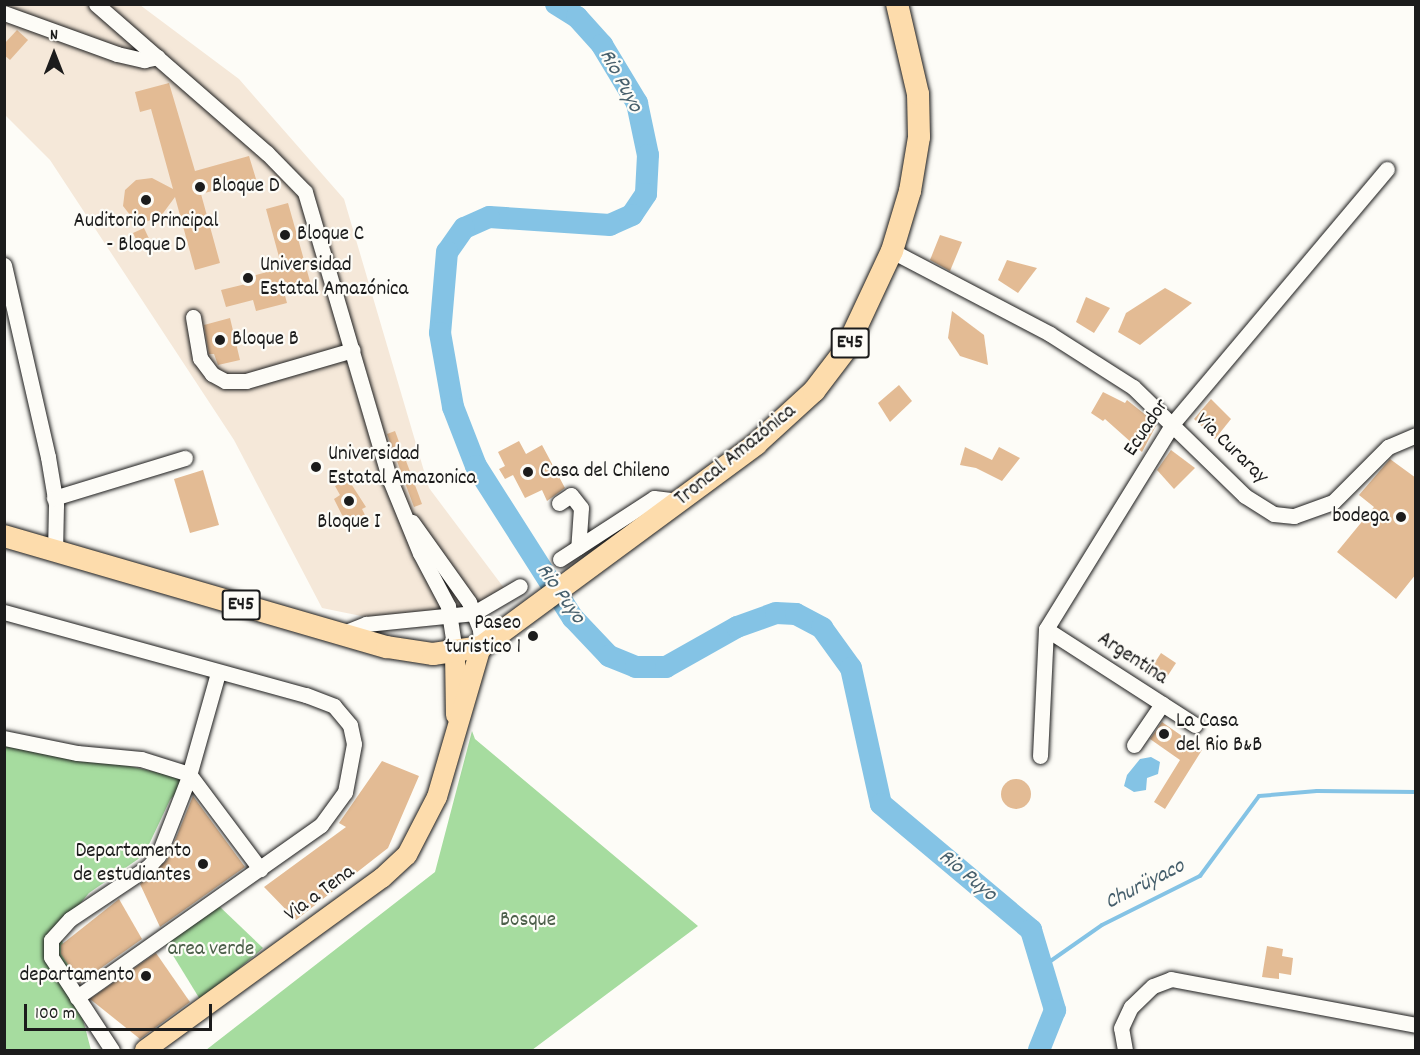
<!DOCTYPE html>
<html>
<head>
<meta charset="utf-8">
<style>
  body { margin:0 }
  #map { position:relative; width:1420px; height:1055px; overflow:hidden; background:#fdfcf7; font-family:Dekko,sans-serif }
  div>[style] { position:absolute }
  .built>* { inset:0; background:#f5e8d9 }
  .green>* { inset:0; background:#a6dc9f }
  .water>* { inset:0; background:#84c3e5 }
  .stream>* { height:4px; margin:-2px; padding:0 2px; transform-origin:2px; border-radius:2px; background:#84c3e5 }
  .river>* { height:22px; margin:-11px; padding:0 11px; transform-origin:11px; border-radius:11px; background:#84c3e5 }
  .building>* { inset:0; background:#e3bb94 }
  .round { border-radius:50% }
  .roads { filter:drop-shadow(0 0 2px #1c1c1c) drop-shadow(0 0 2px #1c1c1c) }
  .minor>* { height:15px; margin:-7.5px; padding:0 7.5px; transform-origin:7.5px; border-radius:7.5px; background:#fdfcf7 }
  .major>* { height:20px; margin:-10px; padding:0 10px; transform-origin:10px; border-radius:10px; background:#fddcac }
  .highway>* { height:22px; margin:-11px; padding:0 11px; transform-origin:11px; border-radius:11px; background:#fddcac }
  .dots>* { width:16px; height:16px; translate:-50% -50%; box-sizing:border-box; border:3px solid #fdfcf7; border-radius:50% }
  span { translate:-50% -50%; white-space:nowrap; text-align:center; line-height:1.15; -webkit-text-stroke:4.5px #fdfcf7; paint-order:stroke }
  .shield-label span { padding:2px 4px; background:#fdfcf7; border:2px solid; border-radius:4px; -webkit-text-stroke-width:0 }
  .shield-label { font-size:20px; color:#1c1c1c; font-weight:700 }
  .poi-label { font-size:21px; color:#1c1c1c }
  .left { translate:0 -50%; text-align:left }
  .right { translate:-100% -50%; text-align:right }
  .street-label { font-size:21px; color:#1c1c1c }
  .park-label { font-size:21px; color:#4c5f4a }
  .water-label { font-size:22px; color:#465f6c; font-style:italic }
  .frame { position:absolute; inset:0; border:6px solid #1c1c1c; pointer-events:none }
  .north { position:absolute; left:24px; top:24px; width:60px; height:60px; -webkit-text-stroke:4px #fdfcf7; paint-order:stroke; rotate:0deg; font-size:16px; font-weight:700; line-height:24px; text-align:center; color:#1c1c1c }
  .north::after { content:''; display:block; margin:auto; width:21px; height:27px; background:#1c1c1c; clip-path:polygon(50% 0,100% 100%,50% 72%,0 100%) }
  .scale { position:absolute; left:24px; top:1004px; width:188px; height:27px; box-sizing:border-box; border:3px solid #1c1c1c; border-top:0; padding-left:8px; font-size:18px; line-height:21px; white-space:nowrap; color:#1c1c1c; -webkit-text-stroke:4px #fdfcf7; paint-order:stroke }
</style>
</head>
<body>
<div id="map">
  <div class="built">
    <i style="clip-path:polygon(4px 5px,140px 5px,239px 79px,344px 199px,429px 488px,507px 592px,484px 605px,420px 628px,322px 608px,234px 440px,50px 160px,5px 115px)"></i>
  </div>
  <div class="green">
    <i style="clip-path:polygon(472px 731px,475px 739px,698px 926px,532px 1050px,206px 1050px,435px 872px)"></i>
    <i style="clip-path:polygon(5px 739px,188px 779px,170px 800px,144px 855px,89px 893px,59px 929px,91px 1050px,5px 1050px)"></i>
    <i style="clip-path:polygon(219px 906px,263px 948px,201px 1001px,166px 944px)"></i>
  </div>
  <div class="water">
    <i style="clip-path:polygon(1151px 757px,1160px 762px,1158px 774px,1147px 778px,1146px 790px,1134px 792px,1124px 786px,1127px 775px,1140px 759px)"></i>
  </div>
  <div class="stream">
    <i style="left:1042px;top:967px;width:73px;rotate:-35deg"></i>
    <i style="left:1102px;top:925px;width:110px;rotate:-26.6deg"></i>
    <i style="left:1200px;top:876px;width:99px;rotate:-53.6deg"></i>
    <i style="left:1259px;top:796px;width:58px;rotate:-4.9deg"></i>
    <i style="left:1317px;top:791px;width:99px;rotate:0.6deg"></i>
  </div>
  <div class="river">
    <i style="left:556px;top:4px;width:25px;rotate:32deg"></i>
    <i style="left:577px;top:17px;width:38px;rotate:48deg"></i>
    <i style="left:602px;top:45px;width:68px;rotate:58.9deg"></i>
    <i style="left:637px;top:103px;width:53px;rotate:78.1deg"></i>
    <i style="left:648px;top:155px;width:39px;rotate:93deg"></i>
    <i style="left:646px;top:194px;width:25px;rotate:124deg"></i>
    <i style="left:632px;top:215px;width:24px;rotate:156deg"></i>
    <i style="left:610px;top:225px;width:121px;rotate:-176.2deg"></i>
    <i style="left:489px;top:217px;width:27px;rotate:156deg"></i>
    <i style="left:464px;top:228px;width:29px;rotate:125deg"></i>
    <i style="left:447px;top:252px;width:81px;rotate:94.9deg"></i>
    <i style="left:440px;top:333px;width:75px;rotate:80deg"></i>
    <i style="left:453px;top:407px;width:63px;rotate:68.7deg"></i>
    <i style="left:476px;top:466px;width:180px;rotate:57.5deg"></i>
    <i style="left:573px;top:618px;width:52px;rotate:46.5deg"></i>
    <i style="left:609px;top:656px;width:29px;rotate:22deg"></i>
    <i style="left:636px;top:667px;width:30px"></i>
    <i style="left:666px;top:667px;width:81px;rotate:-29.4deg"></i>
    <i style="left:737px;top:627px;width:41px;rotate:-19.7deg"></i>
    <i style="left:776px;top:613px;width:20px;rotate:3deg"></i>
    <i style="left:796px;top:614px;width:30px;rotate:28deg"></i>
    <i style="left:822px;top:628px;width:49px;rotate:54.1deg"></i>
    <i style="left:851px;top:668px;width:139px;rotate:77.6deg"></i>
    <i style="left:881px;top:804px;width:196px;rotate:40deg"></i>
    <i style="left:1031px;top:930px;width:84px;rotate:73.3deg"></i>
    <i style="left:1055px;top:1010px;width:43px;rotate:111.8deg"></i>
  </div>
  <div class="building">
    <i style="clip-path:polygon(17px 30px,28px 40px,10px 60px,4px 55px,4px 44px)"></i>
    <i style="clip-path:polygon(169px 83px,195px 171px,249px 156px,256px 179px,201px 194px,220px 263px,195px 270px,175px 197px,161px 216px,138px 225px,123px 206px,125px 190px,136px 180px,152px 178px,173px 189px,151px 109px,140px 112px,135px 92px)"></i>
    <i style="clip-path:polygon(288px 203px,311px 285px,284px 292px,287px 303px,256px 311px,253px 300px,226px 307px,221px 290px,254px 282px,252px 276px,282px 268px,266px 209px)"></i>
    <i style="clip-path:polygon(144px 228px,152px 245px,141px 250px,133px 233px)"></i>
    <i style="clip-path:polygon(940px 235px,962px 242px,950px 271px,930px 260px)"></i>
    <i style="clip-path:polygon(1007px 260px,1037px 268px,1018px 293px,998px 280px)"></i>
    <i style="clip-path:polygon(1165px 288px,1192px 303px,1140px 345px,1118px 332px,1126px 313px)"></i>
    <i style="clip-path:polygon(1086px 297px,1110px 308px,1094px 333px,1076px 322px)"></i>
    <i style="clip-path:polygon(952px 311px,984px 335px,988px 365px,960px 356px,948px 338px)"></i>
    <i style="clip-path:polygon(230px 318px,240px 360px,218px 365px,214px 354px,209px 354px,204px 325px)"></i>
    <i style="clip-path:polygon(899px 385px,912px 401px,890px 422px,878px 403px)"></i>
    <i style="clip-path:polygon(1103px 392px,1125px 403px,1127px 400px,1157px 424px,1142px 452px,1105px 419px,1103px 421px,1091px 413px)"></i>
    <i style="clip-path:polygon(1211px 399px,1231px 419px,1215px 439px,1194px 419px)"></i>
    <i style="clip-path:polygon(395px 431px,422px 504px,414px 507px,387px 434px)"></i>
    <i style="clip-path:polygon(519px 441px,526px 454px,542px 445px,565px 488px,547px 501px,542px 490px,525px 498px,513px 475px,505px 479px,499px 469px,505px 466px,498px 452px)"></i>
    <i style="clip-path:polygon(965px 447px,992px 460px,999px 447px,1020px 458px,1002px 481px,976px 468px,960px 465px)"></i>
    <i style="clip-path:polygon(1171px 450px,1195px 468px,1174px 489px,1157px 470px)"></i>
    <i style="clip-path:polygon(1390px 459px,1416px 478px,1416px 574px,1396px 599px,1337px 552px,1374px 507px,1359px 495px)"></i>
    <i style="clip-path:polygon(203px 470px,219px 525px,190px 533px,174px 479px)"></i>
    <i style="clip-path:polygon(348px 479px,366px 507px,362px 509px,365px 515px,354px 521px,351px 516px,347px 519px,342px 515px,334px 499px,340px 495px,335px 486px)"></i>
    <i style="clip-path:polygon(1161px 653px,1176px 663px,1163px 683px,1148px 673px)"></i>
    <i style="clip-path:polygon(1162px 722px,1202px 750px,1165px 809px,1154px 802px,1180px 760px,1150px 739px)"></i>
    <i style="clip-path:polygon(382px 761px,419px 776px,388px 848px,296px 920px,264px 887px,346px 827px,339px 823px)"></i>
    <i class="round" style="left:1001px;top:779px;width:30px;height:30px"></i>
    <i style="clip-path:polygon(193px 796px,245px 867px,160px 927px,140px 884px,167px 860px)"></i>
    <i style="clip-path:polygon(119px 899px,142px 939px,80px 983px,61px 954px,61px 945px)"></i>
    <i style="clip-path:polygon(1267px 946px,1283px 949px,1282px 956px,1293px 958px,1291px 975px,1279px 973px,1279px 979px,1262px 977px)"></i>
    <i style="clip-path:polygon(156px 953px,190px 1002px,140px 1039px,90px 999px)"></i>
  </div>
  <div class="roads">
    <div class="minor">
      <i style="left:96px;top:4px;width:227px;rotate:41.1deg"></i>
      <i style="left:267px;top:153px;width:54px;rotate:45.7deg"></i>
      <i style="left:305px;top:192px;width:300px;rotate:73.6deg"></i>
      <i style="left:390px;top:480px;width:79px;rotate:67.7deg"></i>
      <i style="left:420px;top:553px;width:60px;rotate:62.2deg"></i>
      <i style="left:448px;top:606px;width:47px;rotate:81.3deg"></i>
      <i style="left:4px;top:13px;width:120px;rotate:19.9deg"></i>
      <i style="left:117px;top:54px;width:28px;rotate:13deg"></i>
      <i style="left:144px;top:60px;width:14px;rotate:-12deg"></i>
      <i style="left:892px;top:251px;width:178px;rotate:27.7deg"></i>
      <i style="left:1050px;top:334px;width:98px;rotate:32.6deg"></i>
      <i style="left:1133px;top:387px;width:156px;rotate:44.2deg"></i>
      <i style="left:1245px;top:496px;width:34px;rotate:32deg"></i>
      <i style="left:1274px;top:514px;width:20px;rotate:6deg"></i>
      <i style="left:1294px;top:516px;width:41px;rotate:-19.7deg"></i>
      <i style="left:1333px;top:502px;width:78px;rotate:-45deg"></i>
      <i style="left:1388px;top:447px;width:30px;rotate:-23deg"></i>
      <i style="left:4px;top:265px;width:197px;rotate:77.1deg"></i>
      <i style="left:48px;top:457px;width:49px;rotate:80.5deg"></i>
      <i style="left:56px;top:505px;width:46px;rotate:91.2deg"></i>
      <i style="left:193px;top:317px;width:42px;rotate:80.3deg"></i>
      <i style="left:200px;top:358px;width:20px;rotate:53deg"></i>
      <i style="left:212px;top:374px;width:15px;rotate:28deg"></i>
      <i style="left:225px;top:381px;width:21px"></i>
      <i style="left:246px;top:381px;width:111px;rotate:-16.2deg"></i>
      <i style="left:54px;top:498px;width:137px;rotate:-17deg"></i>
      <i style="left:559px;top:503px;width:14px;rotate:-34deg"></i>
      <i style="left:571px;top:495px;width:16px;rotate:52deg"></i>
      <i style="left:581px;top:508px;width:39px;rotate:94deg"></i>
      <i style="left:412px;top:522px;width:98px;rotate:54.5deg"></i>
      <i style="left:469px;top:602px;width:29px;rotate:68deg"></i>
      <i style="left:480px;top:629px;width:18px;rotate:87deg"></i>
      <i style="left:560px;top:559px;width:112px;rotate:-33deg"></i>
      <i style="left:654px;top:498px;width:25px;rotate:7deg"></i>
      <i style="left:4px;top:612px;width:313px;rotate:15.4deg"></i>
      <i style="left:306px;top:695px;width:30px;rotate:21deg"></i>
      <i style="left:334px;top:706px;width:25px;rotate:50deg"></i>
      <i style="left:350px;top:725px;width:19px;rotate:78deg"></i>
      <i style="left:354px;top:744px;width:49px;rotate:100.6deg"></i>
      <i style="left:345px;top:792px;width:41px;rotate:126deg"></i>
      <i style="left:321px;top:825px;width:299px;rotate:144.8deg"></i>
      <i style="left:1046px;top:629px;width:177px;rotate:32.8deg"></i>
      <i style="left:341px;top:634px;width:27px;rotate:-22deg"></i>
      <i style="left:366px;top:624px;width:109px;rotate:-5.8deg"></i>
      <i style="left:474px;top:613px;width:53px;rotate:-30.4deg"></i>
      <i style="left:4px;top:738px;width:75px;rotate:11.6deg"></i>
      <i style="left:77px;top:753px;width:64px;rotate:5.4deg"></i>
      <i style="left:141px;top:759px;width:50px;rotate:17.4deg"></i>
      <i style="left:189px;top:774px;width:119px;rotate:53.2deg"></i>
      <i style="left:1134px;top:745px;width:50px;rotate:-55.7deg"></i>
      <i style="left:1040px;top:756px;width:127px;rotate:-87.3deg"></i>
      <i style="left:1046px;top:629px;width:242px;rotate:-58.3deg"></i>
      <i style="left:1173px;top:423px;width:332px;rotate:-49.9deg"></i>
      <i style="left:112px;top:1050px;width:111px;rotate:-123.3deg"></i>
      <i style="left:51px;top:957px;width:17px;rotate:-90deg"></i>
      <i style="left:51px;top:940px;width:28px;rotate:-48deg"></i>
      <i style="left:70px;top:919px;width:94px;rotate:-33.7deg"></i>
      <i style="left:148px;top:867px;width:15px;rotate:-48deg"></i>
      <i style="left:158px;top:856px;width:83px;rotate:-68.7deg"></i>
      <i style="left:188px;top:779px;width:110px;rotate:-74.2deg"></i>
      <i style="left:1125px;top:1050px;width:22px;rotate:-100deg"></i>
      <i style="left:1121px;top:1028px;width:23px;rotate:-65deg"></i>
      <i style="left:1131px;top:1007px;width:30px;rotate:-44deg"></i>
      <i style="left:1153px;top:986px;width:19px;rotate:-21deg"></i>
      <i style="left:1171px;top:979px;width:249px;rotate:10.6deg"></i>
    </div>
    <div class="major">
      <i style="left:455px;top:652px;width:63px;rotate:89.1deg"></i>
      <i style="left:145px;top:1050px;width:293px;rotate:-36deg"></i>
      <i style="left:382px;top:878px;width:34px;rotate:-43deg"></i>
      <i style="left:407px;top:855px;width:65px;rotate:-62.7deg"></i>
      <i style="left:437px;top:797px;width:156px;rotate:-73.7deg"></i>
    </div>
    <div class="highway">
      <i style="left:4px;top:536px;width:399px;rotate:16.2deg"></i>
      <i style="left:387px;top:647px;width:47px;rotate:8.7deg"></i>
      <i style="left:433px;top:654px;width:49px;rotate:-8.3deg"></i>
      <i style="left:481px;top:647px;width:342px;rotate:-36.4deg"></i>
      <i style="left:756px;top:444px;width:79px;rotate:-42.4deg"></i>
      <i style="left:814px;top:391px;width:53px;rotate:-52.7deg"></i>
      <i style="left:846px;top:349px;width:108px;rotate:-64.9deg"></i>
      <i style="left:892px;top:251px;width:63px;rotate:-73.3deg"></i>
      <i style="left:910px;top:191px;width:55px;rotate:-80.5deg"></i>
      <i style="left:919px;top:137px;width:43px;rotate:-91.3deg"></i>
      <i style="left:918px;top:94px;width:92px;rotate:-103.1deg"></i>
    </div>
  </div>
  <div class="dots">
    <i style="left:200px;top:187px;background:#1c1c1c"></i>
    <i style="left:146px;top:200px;background:#1c1c1c"></i>
    <i style="left:285px;top:235px;background:#1c1c1c"></i>
    <i style="left:248px;top:278px;background:#1c1c1c"></i>
    <i style="left:220px;top:340px;background:#1c1c1c"></i>
    <i style="left:316px;top:467px;background:#1c1c1c"></i>
    <i style="left:528px;top:472px;background:#1c1c1c"></i>
    <i style="left:349px;top:501px;background:#1c1c1c"></i>
    <i style="left:1401px;top:517px;background:#1c1c1c"></i>
    <i style="left:533px;top:636px;background:#1c1c1c"></i>
    <i style="left:1164px;top:734px;background:#1c1c1c"></i>
    <i style="left:203px;top:864px;background:#1c1c1c"></i>
    <i style="left:146px;top:976px;background:#1c1c1c"></i>
  </div>
  <div class="shield-label">
    <span style="left:850px;top:343px">E45</span>
    <span style="left:241px;top:605px">E45</span>
  </div>
  <div class="poi-label">
    <span class="left" style="left:212px;top:187px">Bloque D</span>
    <span style="left:146px;top:234px">Auditorio Principal<br>- Bloque D</span>
    <span class="left" style="left:297px;top:235px">Bloque C</span>
    <span class="left" style="left:260px;top:278px">Universidad<br>Estatal Amazónica</span>
    <span class="left" style="left:232px;top:340px">Bloque B</span>
    <span class="left" style="left:328px;top:467px">Universidad<br>Estatal Amazonica</span>
    <span class="left" style="left:540px;top:472px">Casa del Chileno</span>
    <span class="right" style="left:1389px;top:517px">bodega</span>
    <span style="left:349px;top:523px">Bloque I</span>
    <span class="right" style="left:521px;top:636px">Paseo<br>turistico 1</span>
    <span class="left" style="left:1176px;top:734px">La Casa<br>del Rio B&amp;B</span>
    <span class="right" style="left:191px;top:864px">Departamento<br>de estudiantes</span>
    <span class="right" style="left:134px;top:976px">departamento</span>
  </div>
  <div class="street-label">
    <span style="left:1147px;top:428px;rotate:-56deg">Ecuador</span>
    <span style="left:1231px;top:449px;rotate:44deg">Via Curaray</span>
    <span style="left:736px;top:456px;rotate:-39deg">Troncal Amazónica</span>
    <span style="left:1132px;top:659px;rotate:33deg">Argentina</span>
    <span style="left:320px;top:894px;rotate:-36deg">Via a Tena</span>
  </div>
  <div class="park-label">
    <span style="left:528px;top:921px">Bosque</span>
    <span style="left:211px;top:950px">area verde</span>
  </div>
  <div class="water-label">
    <span style="left:620px;top:81px;rotate:62deg">Rio Puyo</span>
    <span style="left:560px;top:594px;rotate:55deg">Rio Puyo</span>
    <span style="left:967px;top:876px;rotate:40deg">Rio Puyo</span>
    <span style="left:1145px;top:885px;rotate:-27deg">Churüyaco</span>
  </div>
  <div class="frame"></div>
  <div class="north">N</div>
  <div class="scale">100 m</div>
</div>
</body>
</html>
